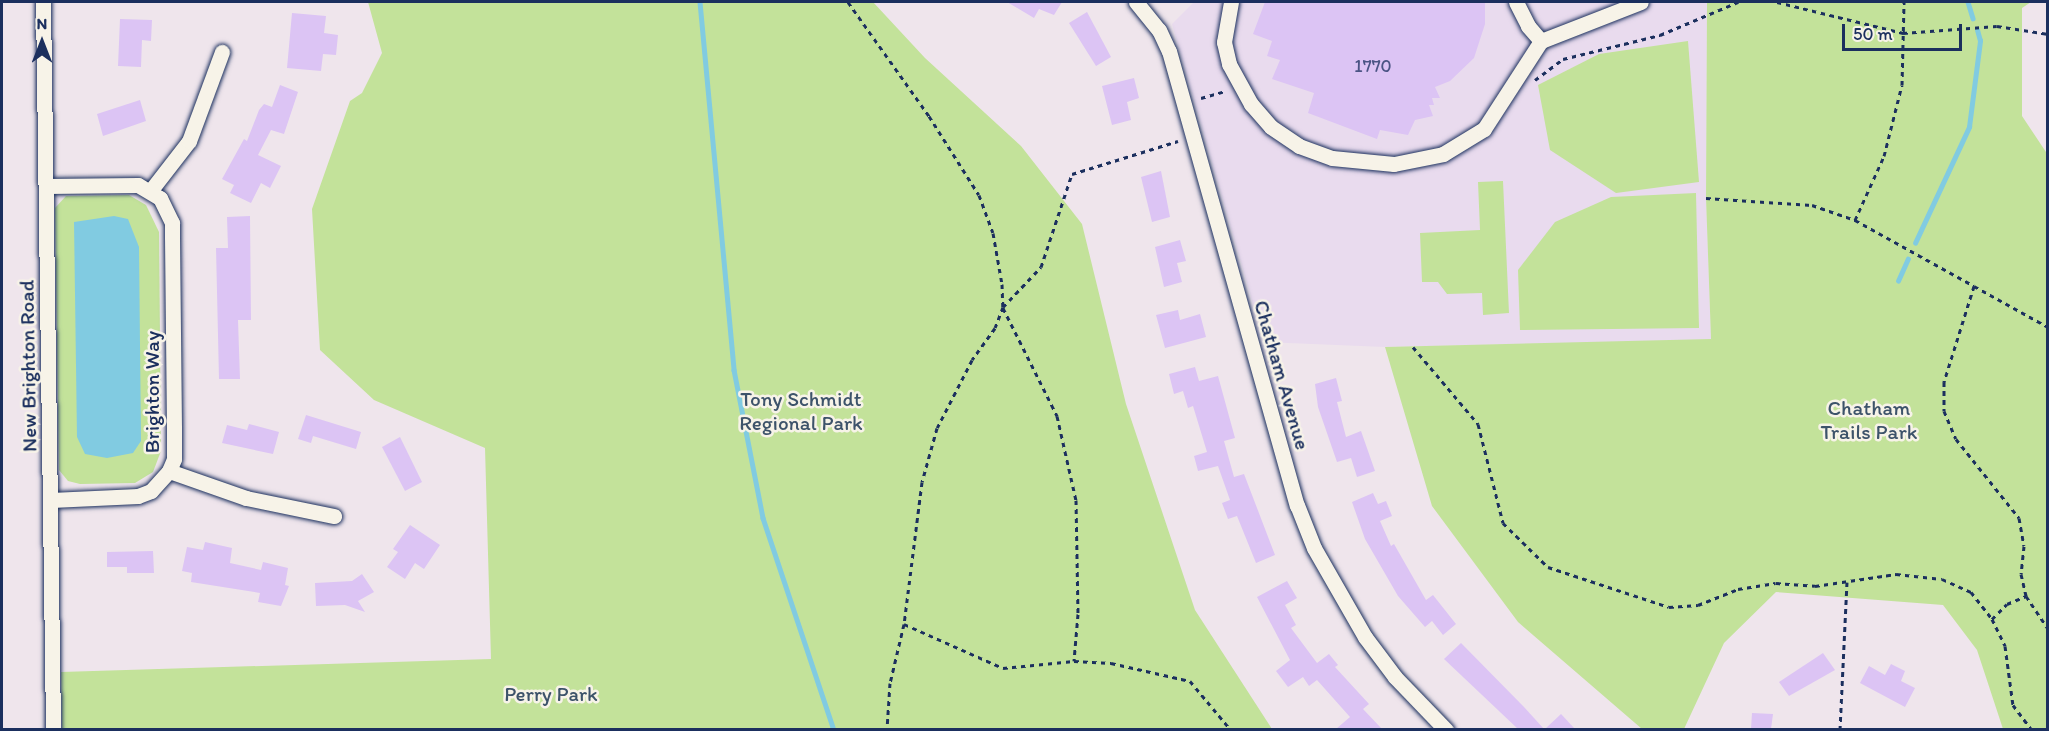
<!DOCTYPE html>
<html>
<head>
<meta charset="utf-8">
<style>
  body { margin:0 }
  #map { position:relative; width:2049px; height:731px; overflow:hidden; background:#efe5ec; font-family:Itim,sans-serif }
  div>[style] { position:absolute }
  .built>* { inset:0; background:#e9dbee }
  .green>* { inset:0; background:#c3e29a }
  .water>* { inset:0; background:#81cbe1 }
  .stream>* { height:4.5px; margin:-2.25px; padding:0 2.25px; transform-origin:2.25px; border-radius:2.25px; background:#81cbe1 }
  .building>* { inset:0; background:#dcc4f4 }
  .path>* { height:3px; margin-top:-1.5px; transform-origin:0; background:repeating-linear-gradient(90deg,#1b2f5e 0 4.5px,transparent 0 9px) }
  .roads { filter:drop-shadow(0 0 2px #1b2f5e) drop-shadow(0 0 2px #1b2f5e) }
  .minor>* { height:15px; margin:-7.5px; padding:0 7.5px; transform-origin:7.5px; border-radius:7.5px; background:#f7f3e8 }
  span { translate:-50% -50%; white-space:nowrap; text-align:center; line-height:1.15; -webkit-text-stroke:5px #f7f3e8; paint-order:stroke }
  .number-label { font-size:18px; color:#4b5484 }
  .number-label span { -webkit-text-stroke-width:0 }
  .street-label { font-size:21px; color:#1b2f5e }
  .park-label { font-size:21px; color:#3d536a }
  .frame { position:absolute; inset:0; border:3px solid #1b2f5e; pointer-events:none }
  .north { position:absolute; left:12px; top:12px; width:60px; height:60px; -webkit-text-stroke:4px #f7f3e8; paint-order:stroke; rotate:0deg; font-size:16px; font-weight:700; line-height:24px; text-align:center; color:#1b2f5e }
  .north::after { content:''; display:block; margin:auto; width:21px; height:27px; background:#1b2f5e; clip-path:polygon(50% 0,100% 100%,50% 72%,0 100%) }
  .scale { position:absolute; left:1842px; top:24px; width:120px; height:27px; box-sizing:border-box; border:3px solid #1b2f5e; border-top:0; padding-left:8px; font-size:18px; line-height:21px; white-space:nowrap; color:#1b2f5e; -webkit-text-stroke:4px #f7f3e8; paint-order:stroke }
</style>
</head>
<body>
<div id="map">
  <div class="built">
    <i style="clip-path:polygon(1194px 2px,1707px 2px,1706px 198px,1711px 340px,1385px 347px,1264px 342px,1172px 24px)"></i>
  </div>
  <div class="green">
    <i style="clip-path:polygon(368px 2px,873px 2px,925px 58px,1021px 146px,1082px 224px,1126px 404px,1195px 610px,1272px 729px,62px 729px,61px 672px,491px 659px,485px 448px,374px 400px,320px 350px,312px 209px,350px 101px,362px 93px,382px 53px)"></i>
    <i style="clip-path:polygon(1707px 2px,2031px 2px,2022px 8px,2022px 116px,2048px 155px,2047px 729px,2003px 729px,1977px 650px,1943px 605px,1776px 592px,1724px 643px,1684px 729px,1642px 729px,1518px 622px,1432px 506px,1385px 347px,1711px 339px,1706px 198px)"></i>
    <i style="clip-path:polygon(1688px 41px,1699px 182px,1616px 193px,1550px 150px,1538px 85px,1599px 54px)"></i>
    <i style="clip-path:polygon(1503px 181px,1509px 313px,1483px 315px,1482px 293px,1447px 294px,1438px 282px,1422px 282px,1420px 233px,1480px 230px,1478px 182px)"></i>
    <i style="clip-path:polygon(1696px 193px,1699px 328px,1520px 330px,1518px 270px,1555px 222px,1611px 197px)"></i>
    <i style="clip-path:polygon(129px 195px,146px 205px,159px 232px,161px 451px,153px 472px,135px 483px,80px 484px,68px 481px,59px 470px,55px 208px,66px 196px)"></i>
  </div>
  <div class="water">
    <i style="clip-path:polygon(114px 216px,128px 219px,139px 247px,141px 441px,133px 453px,107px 458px,85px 454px,77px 437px,74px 222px)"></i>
  </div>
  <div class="stream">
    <i style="left:700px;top:2px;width:370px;rotate:84.7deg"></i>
    <i style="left:734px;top:370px;width:151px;rotate:78.9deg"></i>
    <i style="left:763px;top:518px;width:224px;rotate:71.5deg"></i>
    <i style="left:1968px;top:2px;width:17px;rotate:73deg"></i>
    <i style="left:1915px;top:243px;width:128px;rotate:-65deg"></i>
    <i style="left:1969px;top:127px;width:87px;rotate:-82.7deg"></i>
    <i style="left:1980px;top:41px;width:11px;rotate:-105deg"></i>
    <i style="left:1898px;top:281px;width:24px;rotate:-66deg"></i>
  </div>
  <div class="building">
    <i style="clip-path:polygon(1007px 2px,1062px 2px,1054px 15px,1039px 9px,1034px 18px)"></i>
    <i style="clip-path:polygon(1265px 2px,1485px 2px,1485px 24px,1474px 58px,1450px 81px,1435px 87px,1440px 98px,1432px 98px,1434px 105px,1429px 105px,1433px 116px,1415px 120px,1408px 135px,1380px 130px,1377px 139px,1308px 113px,1314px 93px,1272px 79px,1280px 60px,1267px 56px,1272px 41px,1253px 34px)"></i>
    <i style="clip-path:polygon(1087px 12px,1111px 57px,1096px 66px,1069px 23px)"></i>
    <i style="clip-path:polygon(292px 13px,326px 16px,324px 33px,338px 35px,336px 55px,323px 54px,321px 71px,287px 68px)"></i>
    <i style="clip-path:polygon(120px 19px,152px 20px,151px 41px,142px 40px,141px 67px,118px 66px)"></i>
    <i style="clip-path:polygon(1134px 78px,1139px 98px,1127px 102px,1131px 120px,1112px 125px,1102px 86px)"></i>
    <i style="clip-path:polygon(280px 85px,298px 92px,284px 134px,271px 130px,258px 155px,281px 166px,270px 188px,261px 183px,251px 203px,230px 193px,234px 185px,222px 179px,244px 139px,247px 141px,259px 110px,264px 104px,272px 107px)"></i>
    <i style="clip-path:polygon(140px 100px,146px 121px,103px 136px,97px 114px)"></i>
    <i style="clip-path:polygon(1161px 171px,1170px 217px,1152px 222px,1141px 177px)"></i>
    <i style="clip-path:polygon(250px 216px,251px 320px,238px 320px,240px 379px,219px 379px,216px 248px,228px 248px,227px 217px)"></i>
    <i style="clip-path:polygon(1180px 240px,1186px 261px,1177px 263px,1182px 282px,1164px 287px,1155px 247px)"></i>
    <i style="clip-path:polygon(1178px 310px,1180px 320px,1200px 314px,1206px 337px,1165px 348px,1156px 315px)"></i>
    <i style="clip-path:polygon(1195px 367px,1199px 381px,1218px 376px,1235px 438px,1224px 441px,1234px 477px,1244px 474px,1275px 555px,1256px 563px,1237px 516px,1228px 519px,1222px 503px,1230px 500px,1218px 466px,1198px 471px,1194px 456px,1207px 452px,1193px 406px,1188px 408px,1183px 391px,1174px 394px,1169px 374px)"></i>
    <i style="clip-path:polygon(1336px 378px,1342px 401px,1337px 402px,1346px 437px,1361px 431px,1375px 471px,1357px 477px,1351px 458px,1337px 462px,1318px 407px,1315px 384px)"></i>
    <i style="clip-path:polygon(306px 415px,361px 432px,356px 449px,313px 436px,311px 443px,298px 439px)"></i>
    <i style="clip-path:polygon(249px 424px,279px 432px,273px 454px,222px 443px,227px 425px,247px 430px)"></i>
    <i style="clip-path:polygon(400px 437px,422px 482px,405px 491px,382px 447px)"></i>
    <i style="clip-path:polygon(1373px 493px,1378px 504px,1386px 501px,1392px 516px,1380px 521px,1391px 546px,1394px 544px,1426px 600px,1433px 595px,1456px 624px,1443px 635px,1432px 621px,1425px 627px,1398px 596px,1365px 539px,1352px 502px)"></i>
    <i style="clip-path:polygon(410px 525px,440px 545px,424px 569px,415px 563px,405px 579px,387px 567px,398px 552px,393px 549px)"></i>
    <i style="clip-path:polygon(205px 542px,232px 548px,230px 563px,261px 570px,263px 562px,288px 568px,285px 585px,289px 586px,281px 606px,258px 602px,260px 593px,191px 582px,192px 573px,182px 571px,187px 547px,203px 550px)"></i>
    <i style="clip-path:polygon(153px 551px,154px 573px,127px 573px,127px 567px,107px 567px,107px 552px)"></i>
    <i style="clip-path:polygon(362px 574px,374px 592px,358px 601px,365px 612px,345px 605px,316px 606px,315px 583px,352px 581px)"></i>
    <i style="clip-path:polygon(1287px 581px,1297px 598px,1285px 605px,1296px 625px,1291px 628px,1317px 663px,1329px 654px,1338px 665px,1335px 667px,1369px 704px,1363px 709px,1382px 729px,1336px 729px,1350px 717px,1317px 680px,1309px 686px,1303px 677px,1288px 687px,1276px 671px,1290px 660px,1257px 597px)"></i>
    <i style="clip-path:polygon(1461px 643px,1524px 707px,1544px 729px,1518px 729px,1444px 659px)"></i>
    <i style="clip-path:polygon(1823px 653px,1835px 670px,1789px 696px,1779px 682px)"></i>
    <i style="clip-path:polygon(1891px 664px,1905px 671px,1901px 681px,1915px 688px,1905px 707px,1860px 683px,1869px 666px,1885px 675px)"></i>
    <i style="clip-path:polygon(1752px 713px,1773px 714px,1771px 729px,1751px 729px)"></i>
    <i style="clip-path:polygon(1561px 714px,1575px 729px,1545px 729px)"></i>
  </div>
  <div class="path">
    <i style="left:848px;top:2px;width:140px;rotate:54.6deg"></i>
    <i style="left:929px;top:116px;width:93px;rotate:57.7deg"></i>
    <i style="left:979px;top:195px;width:40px;rotate:69.8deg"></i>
    <i style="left:993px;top:233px;width:52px;rotate:80deg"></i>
    <i style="left:1002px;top:284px;width:23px;rotate:88deg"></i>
    <i style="left:1003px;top:307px;width:22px;rotate:111deg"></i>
    <i style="left:995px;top:328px;width:39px;rotate:126deg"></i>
    <i style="left:972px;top:360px;width:76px;rotate:117.2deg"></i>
    <i style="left:937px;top:428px;width:56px;rotate:105.5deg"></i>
    <i style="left:922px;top:482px;width:143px;rotate:97.2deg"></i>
    <i style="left:904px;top:624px;width:61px;rotate:103.3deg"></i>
    <i style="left:890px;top:683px;width:47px;rotate:93.7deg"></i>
    <i style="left:1777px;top:2px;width:130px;rotate:13.8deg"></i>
    <i style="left:1903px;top:33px;width:94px;rotate:-4.3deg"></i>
    <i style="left:1997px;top:26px;width:52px;rotate:8.9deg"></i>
    <i style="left:1535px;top:80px;width:35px;rotate:-37deg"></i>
    <i style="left:1563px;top:59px;width:100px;rotate:-13.9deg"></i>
    <i style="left:1660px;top:35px;width:85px;rotate:-22.9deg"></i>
    <i style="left:1201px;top:98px;width:25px;rotate:-16deg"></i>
    <i style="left:1706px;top:198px;width:106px;rotate:3.8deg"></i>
    <i style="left:1812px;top:205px;width:46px;rotate:19.2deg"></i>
    <i style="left:1855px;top:220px;width:70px;rotate:-65.6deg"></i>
    <i style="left:1884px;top:156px;width:73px;rotate:-75.8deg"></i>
    <i style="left:1902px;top:85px;width:83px;rotate:-88.6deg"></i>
    <i style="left:1855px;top:220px;width:136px;rotate:29deg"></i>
    <i style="left:1974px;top:286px;width:101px;rotate:107.4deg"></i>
    <i style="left:1944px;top:382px;width:29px;rotate:90deg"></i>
    <i style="left:1944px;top:411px;width:30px;rotate:67deg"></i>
    <i style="left:1956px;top:439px;width:101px;rotate:51.4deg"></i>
    <i style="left:2019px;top:518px;width:28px;rotate:80deg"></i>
    <i style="left:2024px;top:546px;width:28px;rotate:96deg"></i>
    <i style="left:2021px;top:574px;width:23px;rotate:77deg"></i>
    <i style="left:2026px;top:596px;width:40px;rotate:56deg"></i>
    <i style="left:1974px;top:286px;width:85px;rotate:29deg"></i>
    <i style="left:1003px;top:307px;width:55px;rotate:-46.5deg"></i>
    <i style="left:1041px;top:267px;width:98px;rotate:-71.6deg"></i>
    <i style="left:1072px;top:174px;width:111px;rotate:-17.3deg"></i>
    <i style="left:1003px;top:308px;width:121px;rotate:63.4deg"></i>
    <i style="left:1057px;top:416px;width:86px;rotate:77.3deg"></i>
    <i style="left:1076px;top:500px;width:114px;rotate:89deg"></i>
    <i style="left:1078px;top:614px;width:47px;rotate:94.9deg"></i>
    <i style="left:1074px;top:661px;width:37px;rotate:3deg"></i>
    <i style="left:1111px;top:663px;width:81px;rotate:12.8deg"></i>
    <i style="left:1190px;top:681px;width:64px;rotate:50.1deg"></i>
    <i style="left:1413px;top:347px;width:101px;rotate:49.8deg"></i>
    <i style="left:1478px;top:424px;width:102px;rotate:75.8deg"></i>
    <i style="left:1503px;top:523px;width:63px;rotate:44.4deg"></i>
    <i style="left:1548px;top:567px;width:127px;rotate:18.3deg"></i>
    <i style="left:1669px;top:607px;width:29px;rotate:-4deg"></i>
    <i style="left:1698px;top:605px;width:43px;rotate:-21.8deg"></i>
    <i style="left:1738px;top:589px;width:38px;rotate:-9deg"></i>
    <i style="left:1776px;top:583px;width:39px;rotate:4deg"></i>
    <i style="left:1815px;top:586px;width:82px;rotate:-8.4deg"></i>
    <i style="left:1896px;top:574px;width:46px;rotate:6.2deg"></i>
    <i style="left:1942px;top:579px;width:32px;rotate:24deg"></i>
    <i style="left:1971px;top:592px;width:34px;rotate:52deg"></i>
    <i style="left:1992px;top:619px;width:30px;rotate:64deg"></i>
    <i style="left:2005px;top:646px;width:60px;rotate:82.3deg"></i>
    <i style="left:2013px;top:705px;width:31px;rotate:53deg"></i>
    <i style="left:1992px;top:619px;width:21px;rotate:-45deg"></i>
    <i style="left:2007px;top:604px;width:21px;rotate:-23deg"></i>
    <i style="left:904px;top:624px;width:108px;rotate:24deg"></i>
    <i style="left:1003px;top:668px;width:71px;rotate:-5.6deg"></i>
    <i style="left:1840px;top:730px;width:148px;rotate:-87.3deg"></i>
  </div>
  <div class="roads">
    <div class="minor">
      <i style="left:43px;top:2px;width:728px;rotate:89.21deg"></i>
      <i style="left:1136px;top:2px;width:36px;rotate:51deg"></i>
      <i style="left:1159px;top:30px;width:23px;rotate:65deg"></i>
      <i style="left:1169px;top:51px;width:472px;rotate:74.3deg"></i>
      <i style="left:1297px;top:505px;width:46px;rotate:68.4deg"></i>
      <i style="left:1314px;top:548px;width:103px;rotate:60.2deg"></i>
      <i style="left:1365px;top:637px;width:50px;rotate:53.1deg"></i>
      <i style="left:1395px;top:677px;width:74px;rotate:46.1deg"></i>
      <i style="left:1231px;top:2px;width:41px;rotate:99.9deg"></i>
      <i style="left:1224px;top:42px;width:23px;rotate:77deg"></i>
      <i style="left:1229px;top:64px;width:46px;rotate:61.2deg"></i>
      <i style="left:1251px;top:104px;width:30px;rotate:49deg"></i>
      <i style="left:1271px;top:127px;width:34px;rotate:34deg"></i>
      <i style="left:1299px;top:146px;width:35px;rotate:20deg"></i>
      <i style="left:1332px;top:158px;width:62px;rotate:5.5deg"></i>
      <i style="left:1394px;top:164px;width:50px;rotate:-11.5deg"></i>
      <i style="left:1443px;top:154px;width:48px;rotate:-31.4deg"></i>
      <i style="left:1484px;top:129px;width:105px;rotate:-57.1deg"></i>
      <i style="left:1541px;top:41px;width:107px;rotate:-21.3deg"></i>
      <i style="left:1516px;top:2px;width:27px;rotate:63deg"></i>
      <i style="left:1528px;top:26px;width:20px;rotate:49deg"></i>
      <i style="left:46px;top:186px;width:92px;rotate:-0.6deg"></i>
      <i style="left:138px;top:185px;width:26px;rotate:31deg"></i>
      <i style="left:160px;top:198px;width:28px;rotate:64deg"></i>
      <i style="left:172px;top:223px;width:14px;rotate:90deg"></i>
      <i style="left:172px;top:237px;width:191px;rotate:89.4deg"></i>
      <i style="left:174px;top:428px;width:31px;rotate:90deg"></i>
      <i style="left:174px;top:459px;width:13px;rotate:113deg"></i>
      <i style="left:169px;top:471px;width:27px;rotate:132deg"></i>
      <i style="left:151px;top:491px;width:14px;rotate:159deg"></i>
      <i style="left:138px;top:496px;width:87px;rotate:177.4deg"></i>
      <i style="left:151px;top:190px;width:62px;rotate:-52.2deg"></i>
      <i style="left:189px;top:141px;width:95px;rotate:-69.7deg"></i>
      <i style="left:169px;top:471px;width:82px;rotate:19.3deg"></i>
      <i style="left:246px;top:498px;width:90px;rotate:11.6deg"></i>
    </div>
  </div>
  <div class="number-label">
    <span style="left:1373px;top:66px">1770</span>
  </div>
  <div class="street-label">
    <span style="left:28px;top:366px;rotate:-91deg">New Brighton Road</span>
    <span style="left:1282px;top:375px;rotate:74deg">Chatham Avenue</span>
    <span style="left:152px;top:392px;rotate:-90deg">Brighton Way</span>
  </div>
  <div class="park-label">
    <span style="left:801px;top:411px">Tony Schmidt<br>Regional Park</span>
    <span style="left:1869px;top:420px">Chatham<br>Trails Park</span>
    <span style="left:551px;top:694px">Perry Park</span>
  </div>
  <div class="frame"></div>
  <div class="north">N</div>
  <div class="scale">50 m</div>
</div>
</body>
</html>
